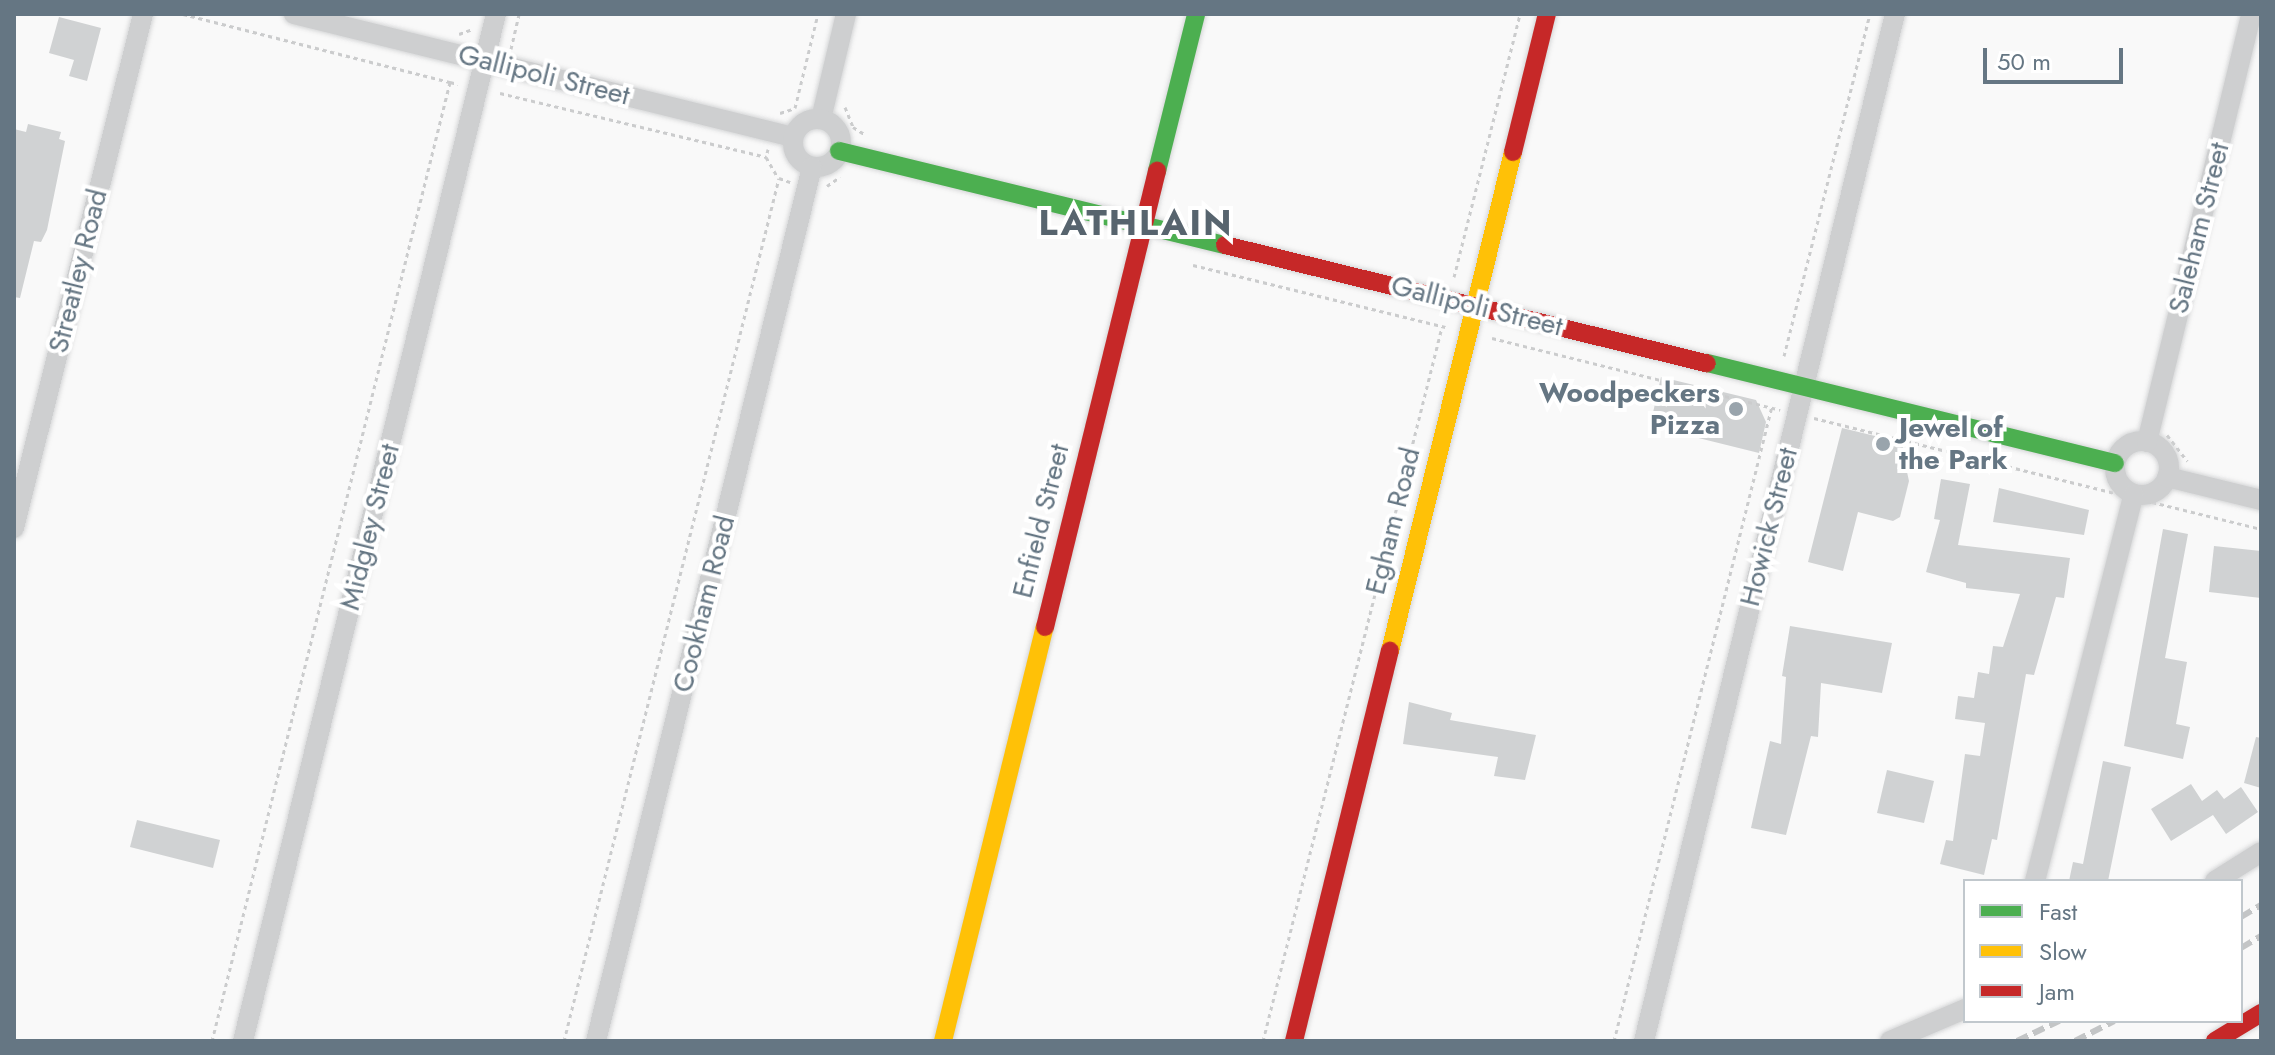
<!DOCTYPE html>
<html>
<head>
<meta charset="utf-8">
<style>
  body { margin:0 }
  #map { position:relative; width:2275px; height:1055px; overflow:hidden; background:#f9f9f9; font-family:Jost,sans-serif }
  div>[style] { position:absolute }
  .building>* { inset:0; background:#d0d2d3 }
  .path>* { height:3px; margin-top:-1.5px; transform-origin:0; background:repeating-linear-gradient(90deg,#cbcccd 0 4px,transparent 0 8px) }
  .roads { filter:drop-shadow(0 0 2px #d5d6d7) drop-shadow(0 0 2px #d5d6d7) }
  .street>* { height:20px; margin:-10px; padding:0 10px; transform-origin:10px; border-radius:10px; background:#cecfd0 }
  .street>.ring { margin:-10px; padding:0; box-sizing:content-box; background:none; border:20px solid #cecfd0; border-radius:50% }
  .fast>* { height:18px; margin:-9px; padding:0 9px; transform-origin:9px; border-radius:9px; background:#4caf50 }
  .slow>* { height:18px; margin:-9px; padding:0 9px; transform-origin:9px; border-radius:9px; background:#ffc107 }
  .jam>* { height:18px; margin:-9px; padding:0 9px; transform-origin:9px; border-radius:9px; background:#c62828 }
  .rail>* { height:6px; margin-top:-3px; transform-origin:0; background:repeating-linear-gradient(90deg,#c3c5c6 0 12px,transparent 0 18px) }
  .dots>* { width:22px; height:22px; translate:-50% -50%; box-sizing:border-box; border:4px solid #fff; border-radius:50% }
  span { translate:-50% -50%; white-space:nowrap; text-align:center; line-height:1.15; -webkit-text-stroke:8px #fff; paint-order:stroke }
  .street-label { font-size:28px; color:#657683 }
  .poi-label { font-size:28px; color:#657683; font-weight:700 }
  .right { translate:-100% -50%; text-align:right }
  .left { translate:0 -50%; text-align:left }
  .district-label { font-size:36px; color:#57646e; font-weight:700; letter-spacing:2px }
  .frame { position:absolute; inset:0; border:16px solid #657683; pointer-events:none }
  .legend { position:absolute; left:1963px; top:879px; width:280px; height:144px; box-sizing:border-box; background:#fff; border:2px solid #c1c8cd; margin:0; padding:10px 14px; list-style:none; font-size:24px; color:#657683 }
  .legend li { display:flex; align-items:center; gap:16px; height:40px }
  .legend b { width:40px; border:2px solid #c1c8cd }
  .scale { position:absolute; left:1983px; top:48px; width:140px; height:36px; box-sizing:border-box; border:4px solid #657683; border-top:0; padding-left:10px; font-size:24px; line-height:28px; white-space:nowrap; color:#657683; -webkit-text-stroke:6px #fff; paint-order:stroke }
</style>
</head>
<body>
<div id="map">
  <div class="building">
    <i style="clip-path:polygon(59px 17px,101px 28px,87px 81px,69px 76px,74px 60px,49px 53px)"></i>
    <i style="clip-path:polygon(28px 124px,61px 132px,59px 139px,65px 141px,47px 230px,41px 242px,34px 241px,20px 298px,14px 297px,14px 129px,26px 132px)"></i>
    <i style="clip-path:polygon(1661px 377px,1756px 400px,1766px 422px,1759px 453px,1650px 426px)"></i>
    <i style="clip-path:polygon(1842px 428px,1904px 443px,1897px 469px,1907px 472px,1909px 481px,1900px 517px,1893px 521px,1858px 512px,1843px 571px,1808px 562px)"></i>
    <i style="clip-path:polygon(1941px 479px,1970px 484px,1958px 545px,2070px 558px,2064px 598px,2056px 597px,2034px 675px,2026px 674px,1997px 840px,1992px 839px,1984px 875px,1940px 864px,1946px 840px,1953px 841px,1965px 754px,1980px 756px,1985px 723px,1955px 719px,1958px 696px,1974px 698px,1978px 672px,1989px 674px,1993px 646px,2003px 647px,2020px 594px,1966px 588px,1966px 583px,1926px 572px,1940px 520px,1934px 519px)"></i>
    <i style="clip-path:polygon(1999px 488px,2089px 510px,2084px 535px,1993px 522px)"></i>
    <i style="clip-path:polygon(2163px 529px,2188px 534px,2165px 658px,2187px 662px,2176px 724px,2190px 727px,2183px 759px,2124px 746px)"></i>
    <i style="clip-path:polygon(2214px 546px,2261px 551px,2261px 598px,2209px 592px)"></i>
    <i style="clip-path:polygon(1790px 626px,1892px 643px,1882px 693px,1821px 683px,1818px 737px,1811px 736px,1786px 835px,1751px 828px,1770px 741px,1781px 744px,1786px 677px,1782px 676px)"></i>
    <i style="clip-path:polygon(1409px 702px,1452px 713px,1450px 720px,1536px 735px,1525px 780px,1494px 776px,1498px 757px,1403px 744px)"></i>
    <i style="clip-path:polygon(2256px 737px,2261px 738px,2261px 788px,2244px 783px)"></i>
    <i style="clip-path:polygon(2103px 761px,2131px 767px,2108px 881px,2069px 881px,2073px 862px,2083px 864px)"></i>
    <i style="clip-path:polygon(1887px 770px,1934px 781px,1924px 823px,1877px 813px)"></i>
    <i style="clip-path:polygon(2191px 784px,2202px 801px,2217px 790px,2224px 799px,2241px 787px,2258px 812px,2226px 834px,2213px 815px,2171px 841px,2151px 809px)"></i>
    <i style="clip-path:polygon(137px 820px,220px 840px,213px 868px,130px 847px)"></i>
  </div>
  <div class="path">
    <i style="left:183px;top:14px;width:276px;rotate:14.3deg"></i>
    <i style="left:459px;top:34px;width:15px;rotate:-20deg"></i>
    <i style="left:511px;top:49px;width:36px;rotate:-77deg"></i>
    <i style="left:500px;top:93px;width:274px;rotate:13.5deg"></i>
    <i style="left:845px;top:107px;width:22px;rotate:68deg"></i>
    <i style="left:853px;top:127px;width:13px;rotate:32deg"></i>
    <i style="left:780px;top:113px;width:16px;rotate:-18deg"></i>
    <i style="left:795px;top:108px;width:97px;rotate:-76.3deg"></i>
    <i style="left:768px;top:149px;width:8px;rotate:104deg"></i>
    <i style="left:766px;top:157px;width:24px;rotate:60deg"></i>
    <i style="left:827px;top:186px;width:16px;rotate:-35deg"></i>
    <i style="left:1193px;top:265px;width:260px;rotate:13.8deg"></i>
    <i style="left:1454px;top:277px;width:271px;rotate:-75.9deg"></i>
    <i style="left:1492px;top:338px;width:297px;rotate:14deg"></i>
    <i style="left:1784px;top:356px;width:353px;rotate:-75.9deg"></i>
    <i style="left:1814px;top:418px;width:309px;rotate:14deg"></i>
    <i style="left:2167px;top:435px;width:33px;rotate:52deg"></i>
    <i style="left:2152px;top:502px;width:112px;rotate:13.9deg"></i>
    <i style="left:212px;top:1041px;width:988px;rotate:-76.06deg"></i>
    <i style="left:450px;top:82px;width:8px;rotate:14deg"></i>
    <i style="left:564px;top:1041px;width:889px;rotate:-76.01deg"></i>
    <i style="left:779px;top:178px;width:12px;rotate:20deg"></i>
    <i style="left:1263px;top:1041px;width:736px;rotate:-75.93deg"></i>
    <i style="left:1614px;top:1041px;width:654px;rotate:-76.03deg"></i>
  </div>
  <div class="roads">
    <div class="street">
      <i style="left:294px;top:14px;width:514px;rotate:13.85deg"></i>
      <i style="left:821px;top:119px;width:108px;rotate:-76.6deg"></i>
      <i class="ring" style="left:793px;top:119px;width:28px;height:28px"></i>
      <i class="ring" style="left:2115px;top:441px;width:34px;height:34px"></i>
      <i style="left:2147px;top:442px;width:440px;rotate:-76.3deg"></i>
      <i style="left:2167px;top:477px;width:97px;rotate:13.7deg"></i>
      <i style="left:14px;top:528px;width:530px;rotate:-75.91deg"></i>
      <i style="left:2035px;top:881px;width:399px;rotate:-75.7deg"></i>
      <i style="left:2215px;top:881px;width:54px;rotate:-32.2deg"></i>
      <i style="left:243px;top:1041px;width:1058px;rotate:-76.16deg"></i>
      <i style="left:596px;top:1041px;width:900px;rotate:-76.12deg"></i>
      <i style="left:1644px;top:1041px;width:1057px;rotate:-76.27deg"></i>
      <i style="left:1890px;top:1041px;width:82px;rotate:-23.1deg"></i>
    </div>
    <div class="fast">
      <i style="left:839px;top:151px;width:397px;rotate:13.7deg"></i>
      <i style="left:1157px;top:171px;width:162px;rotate:-76deg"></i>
      <i style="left:1707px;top:363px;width:420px;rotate:13.8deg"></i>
    </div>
    <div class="slow">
      <i style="left:1390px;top:651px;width:514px;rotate:-76.15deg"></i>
      <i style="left:943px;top:1041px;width:426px;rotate:-76.2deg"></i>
    </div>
    <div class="jam">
      <i style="left:1513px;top:152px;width:142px;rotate:-76.2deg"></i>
      <i style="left:1225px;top:245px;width:496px;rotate:13.8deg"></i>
      <i style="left:1045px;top:627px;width:470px;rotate:-76.2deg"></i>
      <i style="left:1294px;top:1041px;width:402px;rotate:-76.2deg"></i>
      <i style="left:2215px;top:1041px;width:54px;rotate:-31.3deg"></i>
    </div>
  </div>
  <div class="rail">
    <i style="left:2241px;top:917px;width:23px;rotate:-31deg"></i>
    <i style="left:2241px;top:948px;width:23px;rotate:-31deg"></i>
    <i style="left:2017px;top:1041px;width:47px;rotate:-25.5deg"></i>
    <i style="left:2075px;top:1041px;width:44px;rotate:-27.1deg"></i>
  </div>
  <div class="dots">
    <i style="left:1736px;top:409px;background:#99a4ac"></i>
    <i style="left:1883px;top:444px;background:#99a4ac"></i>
  </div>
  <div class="street-label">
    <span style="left:544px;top:75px;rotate:14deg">Gallipoli Street</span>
    <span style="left:2199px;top:228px;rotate:-76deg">Saleham Street</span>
    <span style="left:78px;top:271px;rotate:-76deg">Streatley Road</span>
    <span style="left:1477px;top:306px;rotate:14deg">Gallipoli Street</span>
    <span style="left:1041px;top:521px;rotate:-76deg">Enfield Street</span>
    <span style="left:1393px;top:521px;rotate:-76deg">Egham Road</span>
    <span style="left:370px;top:527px;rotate:-76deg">Midgley Street</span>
    <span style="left:1769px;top:527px;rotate:-76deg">Howick Street</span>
    <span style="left:704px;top:604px;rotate:-76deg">Cookham Road</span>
  </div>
  <div class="poi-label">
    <span class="right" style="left:1720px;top:409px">Woodpeckers<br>Pizza</span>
    <span class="left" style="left:1899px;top:444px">Jewel of<br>the Park</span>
  </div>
  <div class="district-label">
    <span style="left:1136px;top:223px">LATHLAIN</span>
  </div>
  <div class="frame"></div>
  <ul class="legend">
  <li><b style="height:10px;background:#4caf50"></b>Fast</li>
  <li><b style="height:10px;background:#ffc107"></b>Slow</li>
  <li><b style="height:10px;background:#c62828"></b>Jam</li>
  </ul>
  <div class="scale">50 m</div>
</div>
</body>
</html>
